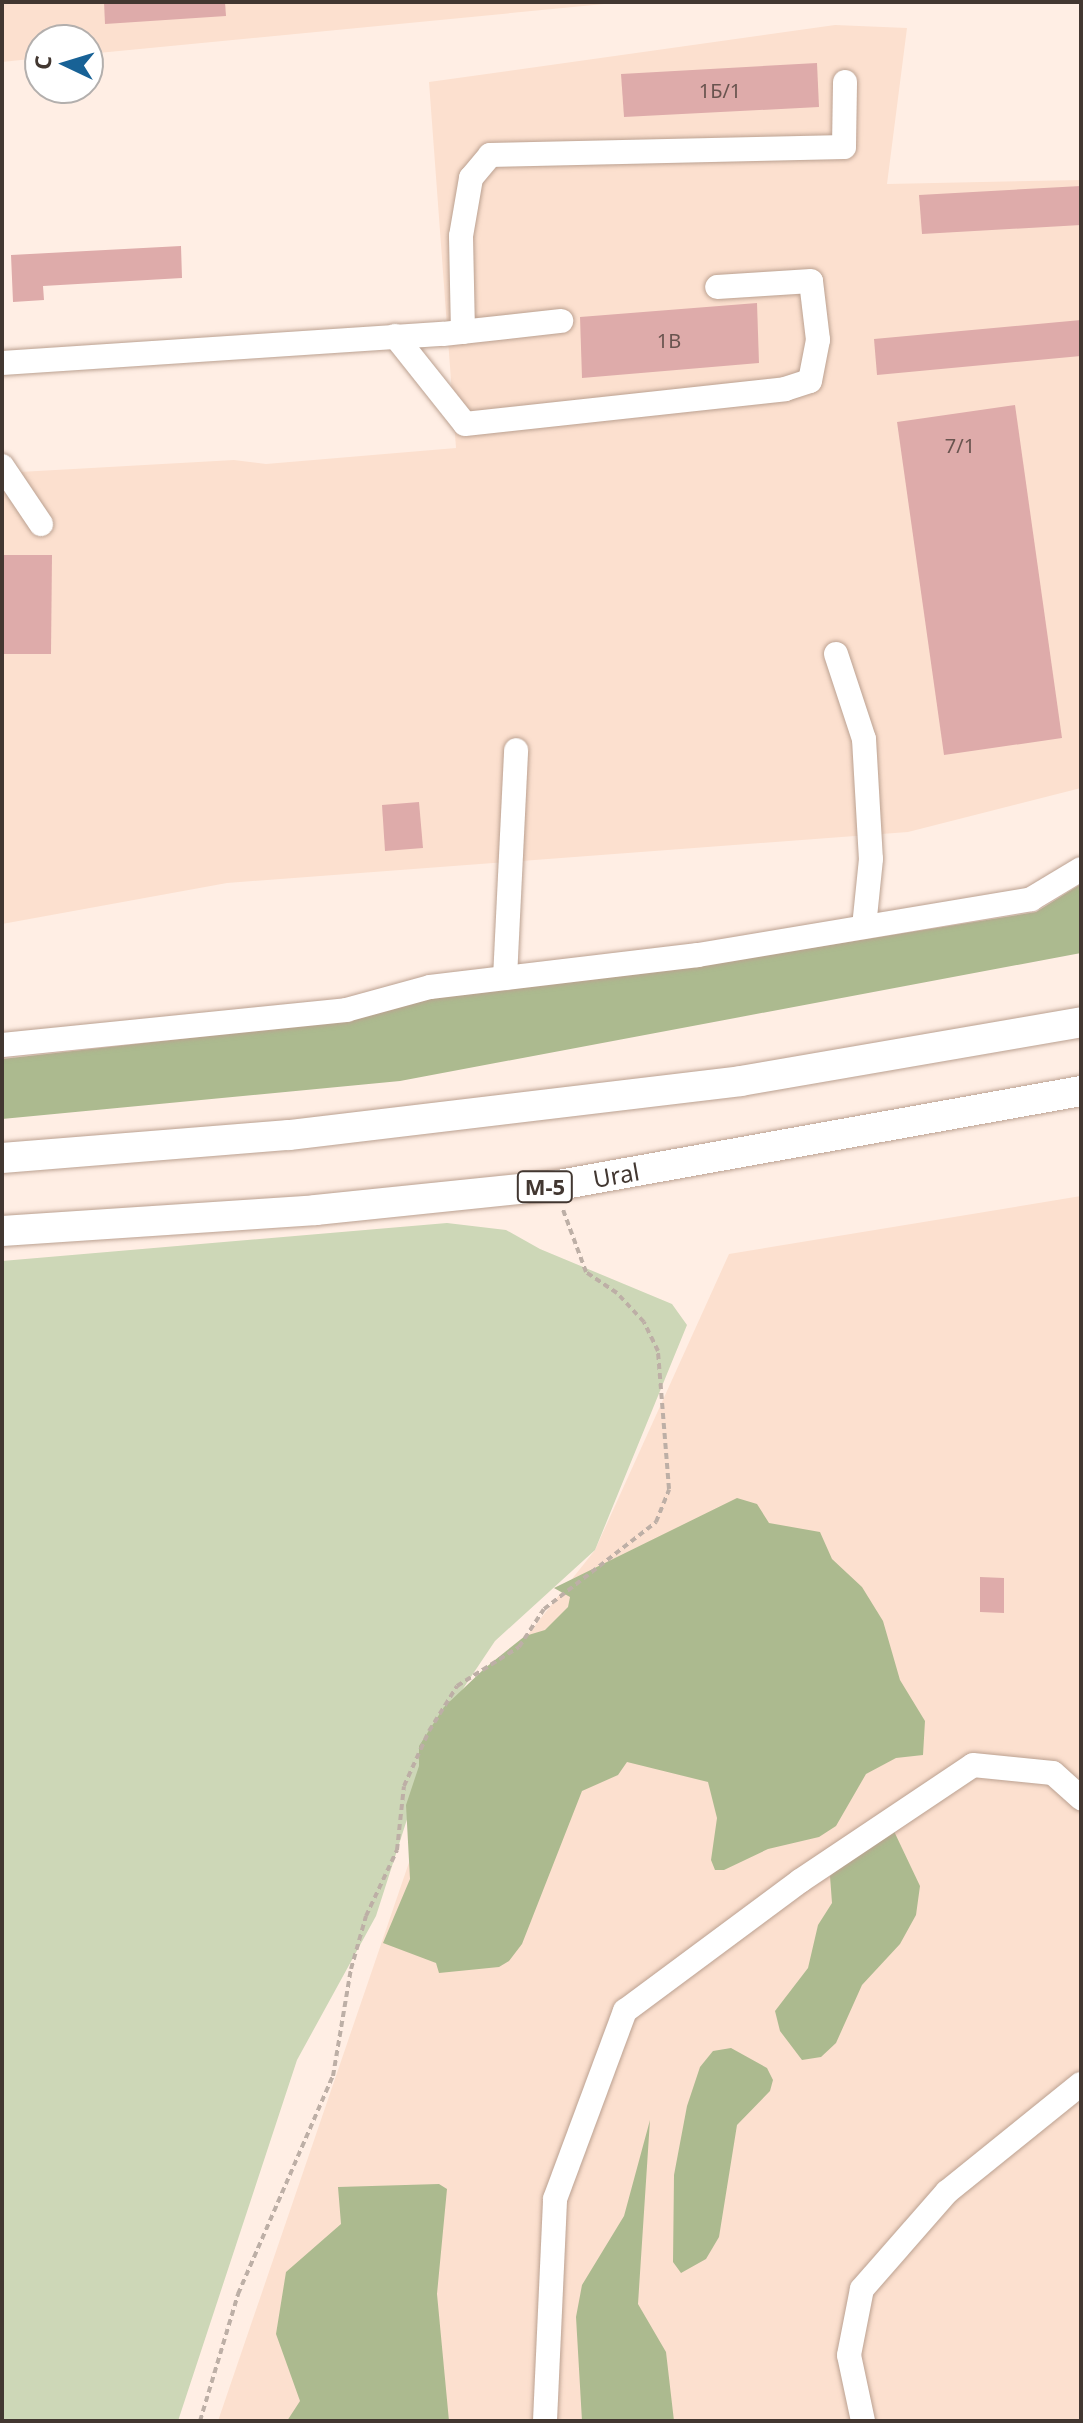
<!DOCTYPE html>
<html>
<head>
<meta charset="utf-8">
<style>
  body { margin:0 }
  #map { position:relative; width:1083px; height:2423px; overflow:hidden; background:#ffeee4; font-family:"Noto Sans",sans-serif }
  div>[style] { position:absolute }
  .built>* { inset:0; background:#fce0cf }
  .green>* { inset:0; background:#cdd7b7 }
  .forest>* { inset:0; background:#acba8f }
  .building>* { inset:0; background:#deabaa }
  .path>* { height:4px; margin-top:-2px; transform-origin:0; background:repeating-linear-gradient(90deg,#bdafa6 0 6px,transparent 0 10px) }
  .roads { filter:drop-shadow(0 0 2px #bba191) drop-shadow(0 0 2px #bba191) }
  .minor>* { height:24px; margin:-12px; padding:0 12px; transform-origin:12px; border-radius:12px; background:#fff }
  .major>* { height:30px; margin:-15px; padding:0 15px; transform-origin:15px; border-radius:15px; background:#fff }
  span { translate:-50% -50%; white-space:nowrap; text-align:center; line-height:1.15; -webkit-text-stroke:8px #fff; paint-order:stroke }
  .number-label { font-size:20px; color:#69544f }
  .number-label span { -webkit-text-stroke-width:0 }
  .shield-label span { padding:2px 6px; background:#fff; border:2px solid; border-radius:6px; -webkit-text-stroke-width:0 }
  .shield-label { font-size:22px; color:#423731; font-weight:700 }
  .street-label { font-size:24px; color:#423731 }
  .frame { position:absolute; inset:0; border:4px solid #423731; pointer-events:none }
  .north { position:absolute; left:24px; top:24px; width:80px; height:80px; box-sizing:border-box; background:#fff; border:2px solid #b3afad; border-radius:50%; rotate:274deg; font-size:22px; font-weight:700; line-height:32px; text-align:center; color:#423731 }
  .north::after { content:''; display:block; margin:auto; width:28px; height:36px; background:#186296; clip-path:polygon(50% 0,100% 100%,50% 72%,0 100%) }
</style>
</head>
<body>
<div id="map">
  <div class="built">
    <i style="clip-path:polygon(2px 2px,625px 2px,88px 54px,88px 40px,40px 40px,40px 58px,2px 62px)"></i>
    <i style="clip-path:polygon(835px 25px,907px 28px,887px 184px,1081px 180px,1081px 788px,908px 832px,227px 883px,2px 924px,2px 473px,234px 460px,266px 464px,456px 448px,429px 82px)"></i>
    <i style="clip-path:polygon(1081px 1196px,1081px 2421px,218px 2421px,456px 1725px,595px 1550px,729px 1254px)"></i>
  </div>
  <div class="green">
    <i style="clip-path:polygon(447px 1223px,506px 1230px,540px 1249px,672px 1304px,687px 1325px,595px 1550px,495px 1641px,436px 1729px,376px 1916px,297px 2060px,178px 2421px,2px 2421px,2px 1261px)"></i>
  </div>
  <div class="forest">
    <i style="clip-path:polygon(1081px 884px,1081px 953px,400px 1081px,2px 1119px,2px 1059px,340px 1021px,444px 995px,705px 965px,1036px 912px)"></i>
    <i style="clip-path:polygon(737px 1498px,757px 1504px,769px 1523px,820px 1532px,832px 1559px,862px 1587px,883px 1621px,900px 1680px,925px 1721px,923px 1755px,896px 1758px,866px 1774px,836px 1826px,819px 1837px,768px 1849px,724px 1870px,715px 1870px,711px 1860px,717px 1818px,708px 1782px,627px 1762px,618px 1775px,582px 1791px,522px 1944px,509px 1961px,499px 1967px,439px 1973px,436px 1963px,383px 1943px,410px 1879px,406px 1805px,419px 1766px,419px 1746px,444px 1707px,485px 1668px,525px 1636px,545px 1630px,568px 1607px,570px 1597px,554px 1588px)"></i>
    <i style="clip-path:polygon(892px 1827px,920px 1886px,916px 1915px,900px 1944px,862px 1985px,836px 2043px,821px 2057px,802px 2060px,780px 2031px,775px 2011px,808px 1968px,818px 1925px,832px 1903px,830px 1876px,873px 1833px)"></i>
    <i style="clip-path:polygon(731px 2048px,767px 2068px,773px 2080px,770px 2091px,737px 2125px,719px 2237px,706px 2259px,681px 2273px,673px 2262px,674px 2175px,687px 2106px,700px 2067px,713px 2051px)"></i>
    <i style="clip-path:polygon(650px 2120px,638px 2304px,666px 2352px,674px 2421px,582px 2421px,576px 2317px,582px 2285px,624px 2216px)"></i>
    <i style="clip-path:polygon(439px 2184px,447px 2189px,437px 2294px,449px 2421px,287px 2421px,300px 2401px,276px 2334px,286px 2272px,341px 2224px,338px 2187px)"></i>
  </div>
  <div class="building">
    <i style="clip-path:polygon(104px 2px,225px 2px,226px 16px,105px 24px)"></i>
    <i style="clip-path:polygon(817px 63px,819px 107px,624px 117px,621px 74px)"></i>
    <i style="clip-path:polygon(1081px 186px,1081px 225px,922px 234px,919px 195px)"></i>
    <i style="clip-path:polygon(181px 246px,182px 278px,43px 286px,44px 300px,13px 302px,11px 255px)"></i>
    <i style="clip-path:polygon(757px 303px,759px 363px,582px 378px,580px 317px)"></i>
    <i style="clip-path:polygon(1081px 320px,1081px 356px,877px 375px,874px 339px)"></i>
    <i style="clip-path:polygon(1015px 405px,1062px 738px,944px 755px,897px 422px)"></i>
    <i style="clip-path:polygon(2px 555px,52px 555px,51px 654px,2px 654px)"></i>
    <i style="clip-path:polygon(419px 802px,423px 848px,385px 851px,382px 805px)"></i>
    <i style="clip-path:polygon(980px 1577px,1004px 1578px,1004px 1613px,980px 1612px)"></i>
  </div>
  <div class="path">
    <i style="left:200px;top:2421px;width:133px;rotate:-73.3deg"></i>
    <i style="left:238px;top:2294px;width:238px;rotate:-66.5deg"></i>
    <i style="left:333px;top:2076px;width:109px;rotate:-80.5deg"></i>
    <i style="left:351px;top:1969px;width:55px;rotate:-74.2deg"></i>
    <i style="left:366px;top:1916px;width:73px;rotate:-64.8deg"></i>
    <i style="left:397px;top:1850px;width:64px;rotate:-83.8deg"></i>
    <i style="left:404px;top:1786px;width:60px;rotate:-65.6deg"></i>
    <i style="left:429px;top:1731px;width:53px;rotate:-58.1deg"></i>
    <i style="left:457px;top:1686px;width:73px;rotate:-32.2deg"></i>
    <i style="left:519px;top:1647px;width:45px;rotate:-56.7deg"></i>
    <i style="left:544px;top:1609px;width:142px;rotate:-37.8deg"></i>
    <i style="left:656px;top:1522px;width:35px;rotate:-68deg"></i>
    <i style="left:669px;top:1489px;width:138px;rotate:-94.6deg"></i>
    <i style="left:658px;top:1351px;width:32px;rotate:-116deg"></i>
    <i style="left:644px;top:1322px;width:40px;rotate:-133deg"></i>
    <i style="left:617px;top:1293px;width:37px;rotate:-146deg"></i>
    <i style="left:586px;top:1272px;width:69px;rotate:-110.3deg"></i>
  </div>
  <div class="roads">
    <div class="minor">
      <i style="left:463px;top:332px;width:96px;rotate:-91.2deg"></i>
      <i style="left:461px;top:236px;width:59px;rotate:-80.2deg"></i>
      <i style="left:471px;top:178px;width:30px;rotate:-50deg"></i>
      <i style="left:490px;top:155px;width:354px;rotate:-1.3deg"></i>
      <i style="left:844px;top:147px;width:65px;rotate:-89.1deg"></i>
      <i style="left:395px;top:336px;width:112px;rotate:51.5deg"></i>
      <i style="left:465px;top:424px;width:322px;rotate:-6.2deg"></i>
      <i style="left:785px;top:389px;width:26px;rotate:-18deg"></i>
      <i style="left:810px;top:381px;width:42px;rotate:-79deg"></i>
      <i style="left:818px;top:340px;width:59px;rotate:-96.8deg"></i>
      <i style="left:811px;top:281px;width:94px;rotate:176.3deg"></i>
      <i style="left:2px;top:363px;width:442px;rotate:-3.8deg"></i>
      <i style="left:443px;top:334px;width:119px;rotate:-6.3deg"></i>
      <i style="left:2px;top:466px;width:70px;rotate:56.1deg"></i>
      <i style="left:836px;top:654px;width:89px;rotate:71.8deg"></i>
      <i style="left:864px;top:739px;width:120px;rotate:86.7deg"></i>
      <i style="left:871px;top:859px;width:68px;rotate:95.9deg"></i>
      <i style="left:505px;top:978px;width:228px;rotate:-87.2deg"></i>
      <i style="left:2px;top:1045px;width:346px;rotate:-5.8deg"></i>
      <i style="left:346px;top:1010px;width:87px;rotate:-15.3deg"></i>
      <i style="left:430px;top:987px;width:270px;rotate:-6.8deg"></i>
      <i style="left:698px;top:955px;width:338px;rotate:-9.5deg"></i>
      <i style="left:1031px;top:899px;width:58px;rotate:-31deg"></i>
      <i style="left:545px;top:2421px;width:222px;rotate:-87.4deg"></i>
      <i style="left:555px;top:2199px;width:201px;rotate:-69.6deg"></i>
      <i style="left:625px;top:2011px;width:218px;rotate:-36.6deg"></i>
      <i style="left:800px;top:1881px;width:208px;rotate:-33.8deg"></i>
      <i style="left:973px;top:1765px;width:80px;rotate:5.7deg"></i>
      <i style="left:1053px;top:1773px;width:38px;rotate:42deg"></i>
      <i style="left:863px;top:2421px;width:67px;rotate:-102deg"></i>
      <i style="left:849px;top:2355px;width:67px;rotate:-78.9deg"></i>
      <i style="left:862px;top:2289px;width:129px;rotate:-48.8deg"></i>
      <i style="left:947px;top:2192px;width:172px;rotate:-38.9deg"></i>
    </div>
    <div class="major">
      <i style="left:2px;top:1158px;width:288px;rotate:-4.6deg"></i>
      <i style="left:289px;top:1135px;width:455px;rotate:-6.8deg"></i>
      <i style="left:741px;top:1081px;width:345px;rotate:-9.8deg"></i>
      <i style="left:2px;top:1231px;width:315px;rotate:-3.8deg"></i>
      <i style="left:316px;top:1210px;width:244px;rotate:-5.9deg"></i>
      <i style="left:559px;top:1185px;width:530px;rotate:-10.21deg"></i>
    </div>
  </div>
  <div class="number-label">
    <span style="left:720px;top:90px">1Б/1</span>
    <span style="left:669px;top:340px">1В</span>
    <span style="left:960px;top:445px">7/1</span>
  </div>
  <div class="shield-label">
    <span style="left:545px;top:1187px">М-5</span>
  </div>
  <div class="street-label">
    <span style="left:616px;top:1175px;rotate:-10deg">Ural</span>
  </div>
  <div class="frame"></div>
  <div class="north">С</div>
</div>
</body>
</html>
